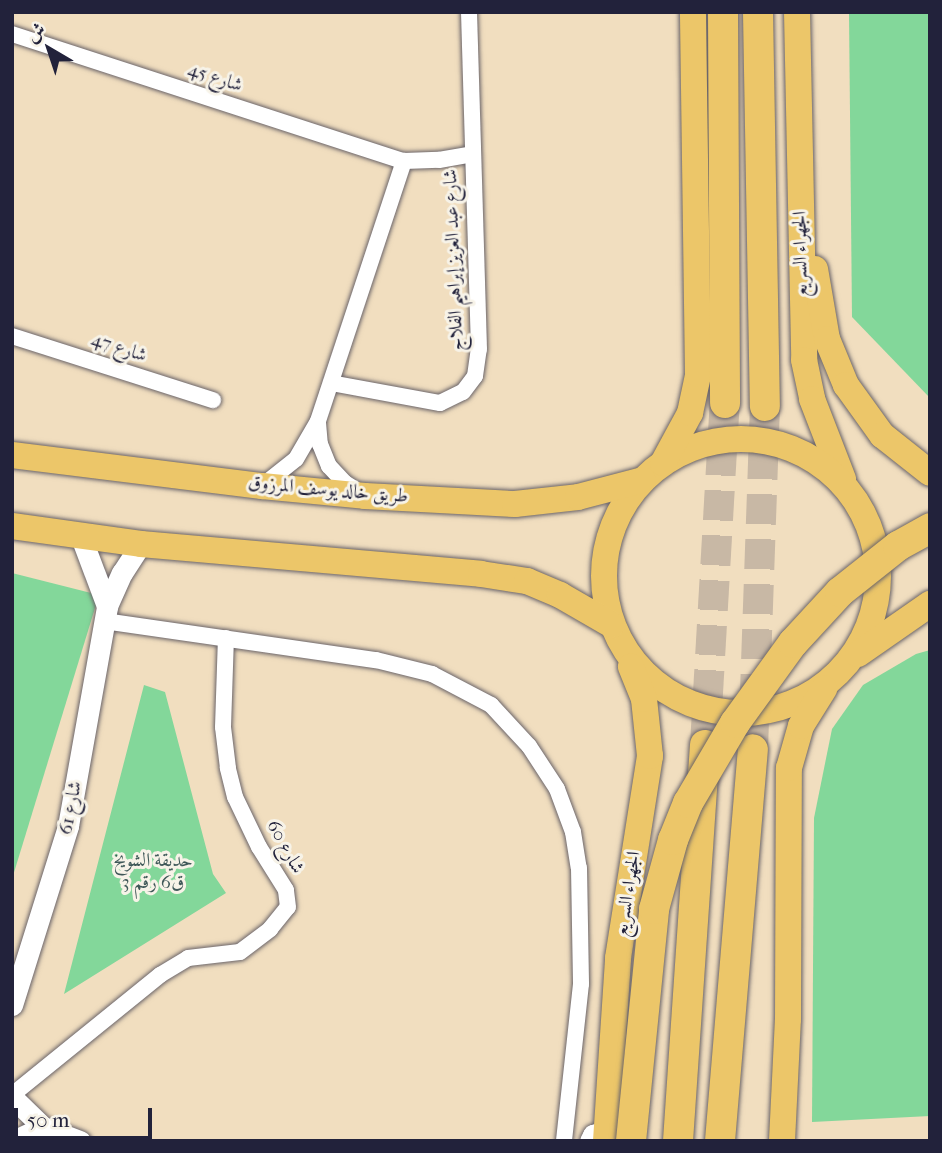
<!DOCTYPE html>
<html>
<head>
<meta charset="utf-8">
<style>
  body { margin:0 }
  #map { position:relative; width:942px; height:1153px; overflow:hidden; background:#f1debf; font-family:"IM FELL French Canon",Amiri,serif }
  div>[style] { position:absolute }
  .green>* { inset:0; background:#83d79a }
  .motorway-tunnel>* { height:30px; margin-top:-15px; transform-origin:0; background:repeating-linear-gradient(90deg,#c8b8a5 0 30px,transparent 0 45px) }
  .roads { filter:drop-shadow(0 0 2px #6a6469) drop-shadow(0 0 2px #6a6469) }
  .minor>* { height:16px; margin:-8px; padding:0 8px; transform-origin:8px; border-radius:8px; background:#fff }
  .tertiary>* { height:21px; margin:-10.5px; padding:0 10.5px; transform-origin:10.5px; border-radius:10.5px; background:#fff }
  .primary>* { height:26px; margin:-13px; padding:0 13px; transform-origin:13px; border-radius:13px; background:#ecc669 }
  .primary>.ring { margin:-13px; padding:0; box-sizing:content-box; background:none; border:26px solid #ecc669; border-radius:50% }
  .motorway>* { height:30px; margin:-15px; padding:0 15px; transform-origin:15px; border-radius:15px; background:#ecc669 }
  .bridges { filter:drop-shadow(0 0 2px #6a6469) drop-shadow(0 0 2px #6a6469) }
  .motorway-bridge>* { height:30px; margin:-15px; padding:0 15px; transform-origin:15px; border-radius:15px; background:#ecc669 }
  span { translate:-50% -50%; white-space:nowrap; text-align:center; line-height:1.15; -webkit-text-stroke:6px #f7f3e8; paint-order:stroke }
  .street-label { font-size:19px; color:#22223b }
  .park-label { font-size:19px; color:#3f5858 }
  .frame { position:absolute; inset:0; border:14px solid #22223b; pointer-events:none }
  .north { position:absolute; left:14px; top:14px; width:70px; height:70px; -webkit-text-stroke:5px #f7f3e8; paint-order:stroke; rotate:321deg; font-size:19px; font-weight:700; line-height:28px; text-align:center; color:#22223b }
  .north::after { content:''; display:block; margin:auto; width:24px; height:32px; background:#22223b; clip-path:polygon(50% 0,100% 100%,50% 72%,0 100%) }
  .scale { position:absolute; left:14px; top:1108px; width:138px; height:32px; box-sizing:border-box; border:4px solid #22223b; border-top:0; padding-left:9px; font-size:21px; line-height:24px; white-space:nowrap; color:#22223b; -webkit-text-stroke:5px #f7f3e8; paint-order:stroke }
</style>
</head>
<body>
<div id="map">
  <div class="green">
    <i style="clip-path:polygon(849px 12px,930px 12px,930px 398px,852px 317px)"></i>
    <i style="clip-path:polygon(12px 573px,99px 595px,12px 879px)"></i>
    <i style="clip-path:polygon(930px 650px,930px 1116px,812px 1122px,814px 818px,832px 729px,863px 685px,916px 654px)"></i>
    <i style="clip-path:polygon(144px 685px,165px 692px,213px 874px,226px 893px,64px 994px)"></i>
  </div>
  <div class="motorway-tunnel">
    <i style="left:705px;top:745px;width:343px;rotate:-86.7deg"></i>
    <i style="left:753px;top:749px;width:343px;rotate:-88deg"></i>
  </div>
  <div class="roads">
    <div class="minor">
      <i style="left:12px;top:34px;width:412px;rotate:18deg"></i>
      <i style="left:404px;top:161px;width:35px;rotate:-2deg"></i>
      <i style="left:439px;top:160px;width:34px;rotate:-10deg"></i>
      <i style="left:12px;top:336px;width:211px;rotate:17.7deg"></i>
      <i style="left:331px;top:383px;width:111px;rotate:10.4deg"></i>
      <i style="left:440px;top:403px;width:25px;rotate:-26deg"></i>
      <i style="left:463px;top:392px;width:20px;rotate:-53deg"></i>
      <i style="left:475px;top:376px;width:27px;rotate:-82deg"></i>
      <i style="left:479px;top:349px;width:337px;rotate:-91.7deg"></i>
      <i style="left:318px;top:423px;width:21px;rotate:85deg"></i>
      <i style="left:320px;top:444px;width:24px;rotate:68deg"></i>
      <i style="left:329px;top:466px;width:23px;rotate:47deg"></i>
      <i style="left:345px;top:483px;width:19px;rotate:32deg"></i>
      <i style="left:262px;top:486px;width:43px;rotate:-38.5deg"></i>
      <i style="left:296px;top:459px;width:44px;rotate:-59.9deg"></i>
      <i style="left:318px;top:421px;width:274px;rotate:-71.7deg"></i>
      <i style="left:104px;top:621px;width:275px;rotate:8.2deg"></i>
      <i style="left:376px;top:660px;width:58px;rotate:14deg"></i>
      <i style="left:432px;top:674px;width:67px;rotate:27.7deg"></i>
      <i style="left:491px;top:705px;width:56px;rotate:47.2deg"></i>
      <i style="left:529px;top:746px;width:51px;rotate:56.9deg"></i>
      <i style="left:557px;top:789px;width:46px;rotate:69.6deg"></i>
      <i style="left:573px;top:832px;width:36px;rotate:81deg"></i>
      <i style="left:579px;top:868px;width:116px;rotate:89deg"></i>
      <i style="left:581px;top:984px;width:158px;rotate:96.2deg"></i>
      <i style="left:12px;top:1095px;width:191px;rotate:-39deg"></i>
      <i style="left:160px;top:975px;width:33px;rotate:-31deg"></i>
      <i style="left:188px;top:958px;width:52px;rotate:-6.6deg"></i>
      <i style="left:240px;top:952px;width:38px;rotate:-37deg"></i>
      <i style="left:270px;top:929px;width:28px;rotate:-51deg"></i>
      <i style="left:288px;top:907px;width:17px;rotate:-97deg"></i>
      <i style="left:286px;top:890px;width:51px;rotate:-122.1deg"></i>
      <i style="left:259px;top:847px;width:55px;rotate:-115.6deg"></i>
      <i style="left:235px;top:797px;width:30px;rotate:-104deg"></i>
      <i style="left:228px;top:768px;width:41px;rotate:-97deg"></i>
      <i style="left:223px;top:727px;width:89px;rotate:-88.1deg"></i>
    </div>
    <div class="tertiary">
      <i style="left:81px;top:537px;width:74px;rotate:69.4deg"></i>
      <i style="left:12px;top:1005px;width:188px;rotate:-72.6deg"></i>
      <i style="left:68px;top:826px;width:223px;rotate:-79.9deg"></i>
      <i style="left:107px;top:606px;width:36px;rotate:-66deg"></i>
      <i style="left:122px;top:573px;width:35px;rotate:-57deg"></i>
      <i style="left:12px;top:1097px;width:43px;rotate:44.1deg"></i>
      <i style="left:43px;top:1127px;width:40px;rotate:21deg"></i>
      <i style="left:13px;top:1141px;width:33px;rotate:-25deg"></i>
      <i style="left:590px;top:1141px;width:7px;rotate:-63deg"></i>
      <i style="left:593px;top:1135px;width:16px;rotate:-15deg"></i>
    </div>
    <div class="primary">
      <i style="left:797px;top:12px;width:348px;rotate:88.8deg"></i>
      <i style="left:804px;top:360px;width:40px;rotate:78deg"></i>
      <i style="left:812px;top:399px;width:86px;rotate:68.8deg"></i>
      <i style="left:815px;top:269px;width:71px;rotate:80.3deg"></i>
      <i style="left:827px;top:339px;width:50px;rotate:67.6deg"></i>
      <i style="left:846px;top:385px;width:62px;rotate:54.2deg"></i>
      <i style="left:882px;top:435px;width:61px;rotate:38.4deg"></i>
      <i class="ring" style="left:604px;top:439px;width:248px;height:248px"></i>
      <i style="left:12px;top:455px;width:252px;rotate:7.1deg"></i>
      <i style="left:262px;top:486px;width:103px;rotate:5.5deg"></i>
      <i style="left:365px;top:496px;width:150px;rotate:3.1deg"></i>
      <i style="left:515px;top:504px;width:63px;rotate:-6.3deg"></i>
      <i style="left:578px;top:497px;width:67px;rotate:-14.7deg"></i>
      <i style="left:663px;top:463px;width:57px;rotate:-61.6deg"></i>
      <i style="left:690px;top:413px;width:40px;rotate:-78deg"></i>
      <i style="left:698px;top:374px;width:362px;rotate:-90.8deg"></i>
      <i style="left:12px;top:526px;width:130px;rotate:7.9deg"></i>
      <i style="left:141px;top:544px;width:341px;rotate:5deg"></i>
      <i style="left:481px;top:574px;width:47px;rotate:8.7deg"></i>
      <i style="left:527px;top:581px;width:36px;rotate:23deg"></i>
      <i style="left:560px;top:595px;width:60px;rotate:30deg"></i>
      <i style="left:858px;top:654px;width:88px;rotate:-34.8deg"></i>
      <i style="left:606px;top:1141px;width:183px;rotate:-86.2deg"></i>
      <i style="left:618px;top:958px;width:205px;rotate:-81deg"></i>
      <i style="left:650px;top:756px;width:57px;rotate:-96deg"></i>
      <i style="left:644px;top:699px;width:35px;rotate:-112deg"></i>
      <i style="left:782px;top:1141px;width:122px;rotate:-87.2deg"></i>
      <i style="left:788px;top:1019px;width:251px;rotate:-89.8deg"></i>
      <i style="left:789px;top:768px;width:44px;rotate:-74.1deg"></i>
      <i style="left:801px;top:726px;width:44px;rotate:-58.1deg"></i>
    </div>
    <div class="motorway">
      <i style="left:723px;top:12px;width:391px;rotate:89.7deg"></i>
      <i style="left:758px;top:12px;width:394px;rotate:89deg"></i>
      <i style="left:678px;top:1141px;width:397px;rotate:-86.1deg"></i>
      <i style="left:720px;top:1141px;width:393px;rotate:-85.2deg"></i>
    </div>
  </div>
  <div class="bridges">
    <div class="motorway-bridge">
      <i style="left:631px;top:1141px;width:233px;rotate:-84.3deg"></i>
      <i style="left:654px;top:909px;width:72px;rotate:-74.6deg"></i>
      <i style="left:673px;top:840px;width:40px;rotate:-68deg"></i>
      <i style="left:688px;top:803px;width:93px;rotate:-59.6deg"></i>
      <i style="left:735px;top:723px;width:99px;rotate:-54.1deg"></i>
      <i style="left:793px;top:643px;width:69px;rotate:-47.3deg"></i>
      <i style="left:840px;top:592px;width:74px;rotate:-38.4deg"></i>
      <i style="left:898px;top:546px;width:37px;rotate:-29deg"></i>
    </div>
  </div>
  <div class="street-label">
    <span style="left:215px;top:78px;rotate:18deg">شارع 45</span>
    <span style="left:801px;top:254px;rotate:-91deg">الجهراء السريع</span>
    <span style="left:454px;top:260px;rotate:-92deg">شارع عبد العزيز إبراهيم الفلاج</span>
    <span style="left:119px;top:348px;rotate:18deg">شارع 47</span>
    <span style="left:328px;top:490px;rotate:5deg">طريق خالد يوسف المرزوق</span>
    <span style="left:71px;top:808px;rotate:-79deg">شارع 61</span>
    <span style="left:285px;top:847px;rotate:61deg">شارع 60</span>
    <span style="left:628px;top:894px;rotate:-81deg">الجهراء السريع</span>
  </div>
  <div class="park-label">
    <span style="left:153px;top:872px">حديقة الشويخ<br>ق6 رقم 3</span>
  </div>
  <div class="frame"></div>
  <div class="north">ش</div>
  <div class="scale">50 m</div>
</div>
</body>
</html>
